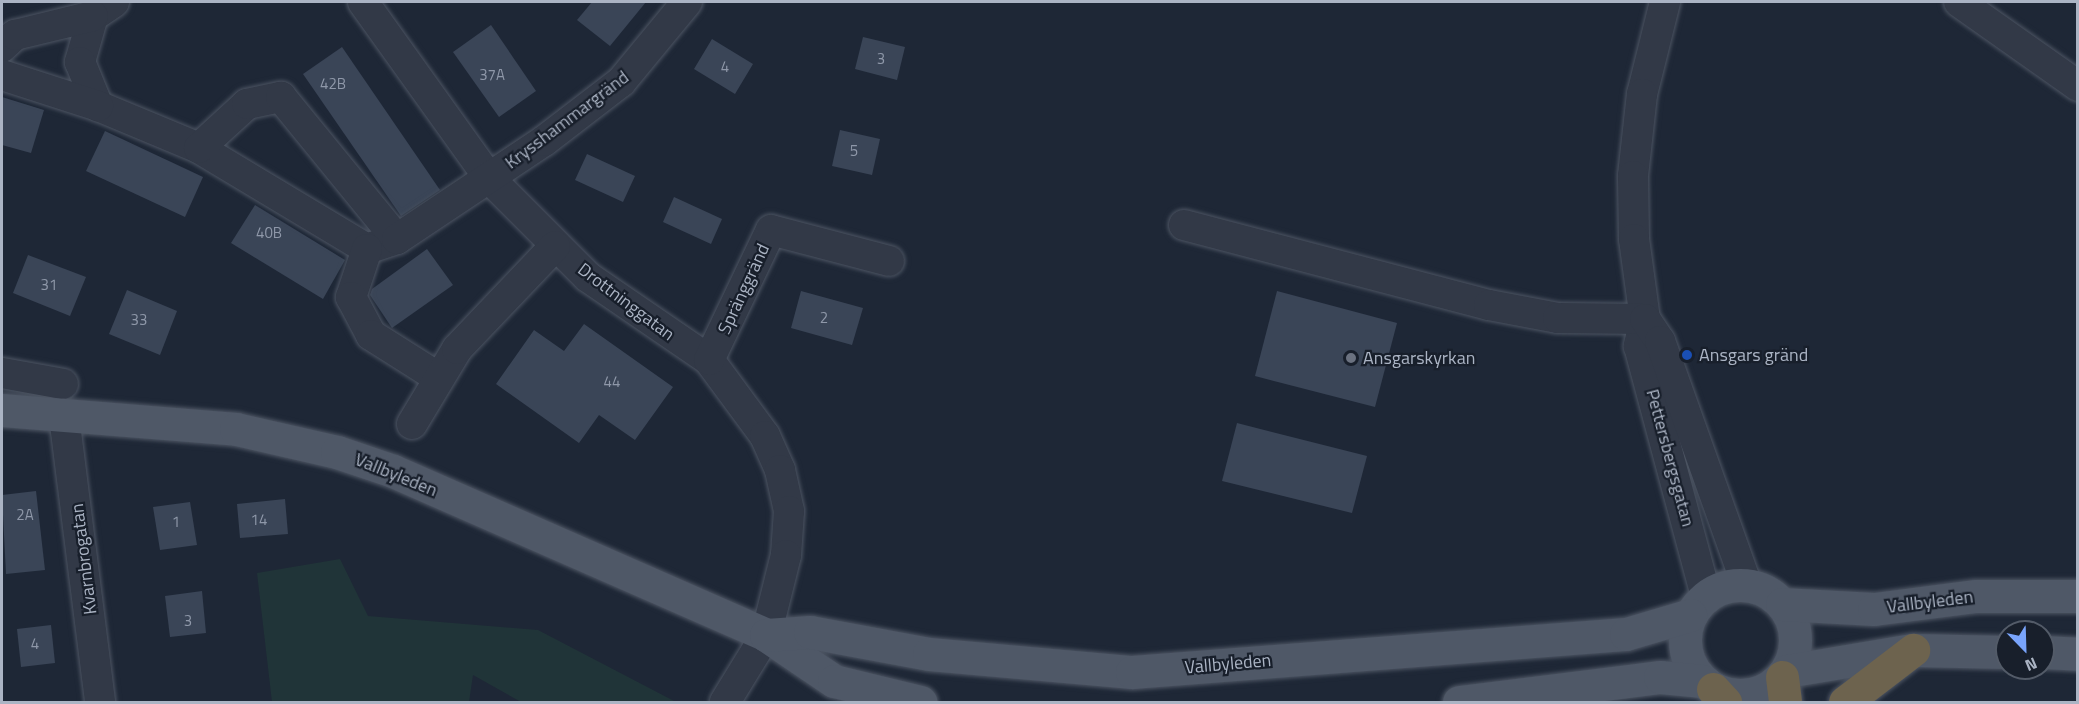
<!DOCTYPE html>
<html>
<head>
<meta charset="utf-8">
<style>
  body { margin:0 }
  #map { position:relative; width:2079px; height:704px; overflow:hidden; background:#1e2736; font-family:"Titillium Web",sans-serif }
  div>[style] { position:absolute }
  .green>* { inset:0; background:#203438 }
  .building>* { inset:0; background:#3a4557 }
  .roads { filter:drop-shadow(0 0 2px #4c5462) drop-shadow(0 0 2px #4c5462) }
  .minor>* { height:30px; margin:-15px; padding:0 15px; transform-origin:15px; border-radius:15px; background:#323947 }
  .major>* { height:33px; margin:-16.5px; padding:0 16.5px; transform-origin:16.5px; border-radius:16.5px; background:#4f5867 }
  .major>.ring { margin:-16.5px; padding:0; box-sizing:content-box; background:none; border:33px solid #4f5867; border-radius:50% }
  .highway>* { height:33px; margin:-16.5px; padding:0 16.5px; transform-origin:16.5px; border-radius:16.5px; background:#6d634e }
  .dots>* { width:16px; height:16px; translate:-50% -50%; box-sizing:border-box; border:3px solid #181f2b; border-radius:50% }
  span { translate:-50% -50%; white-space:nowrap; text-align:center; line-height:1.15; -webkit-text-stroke:4.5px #181f2b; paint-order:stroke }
  .number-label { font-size:15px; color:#8f98a9 }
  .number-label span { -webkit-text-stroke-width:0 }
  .street-label { font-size:18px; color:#abb4c4 }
  .poi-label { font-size:18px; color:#abb4c4 }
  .left { translate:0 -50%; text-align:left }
  .frame { position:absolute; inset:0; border:3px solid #abb4c4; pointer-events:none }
  .north { position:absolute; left:1995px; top:620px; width:60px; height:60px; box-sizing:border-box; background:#181f2b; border:2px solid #535b68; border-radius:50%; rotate:157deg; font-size:16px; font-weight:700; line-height:24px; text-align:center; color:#abb4c4 }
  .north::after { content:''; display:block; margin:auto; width:21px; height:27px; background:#79a4fc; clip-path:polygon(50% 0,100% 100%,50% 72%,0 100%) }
</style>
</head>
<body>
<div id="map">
  <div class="green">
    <i style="clip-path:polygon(340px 559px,368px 616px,538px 630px,676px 702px,521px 702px,473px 675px,469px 702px,272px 702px,257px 573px)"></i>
  </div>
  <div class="building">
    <i style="clip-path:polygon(592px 2px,646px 2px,610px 46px,577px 20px)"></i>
    <i style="clip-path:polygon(491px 25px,536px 91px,499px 117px,453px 52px)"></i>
    <i style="clip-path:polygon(863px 37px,905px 47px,897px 80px,855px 69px)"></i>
    <i style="clip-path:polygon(712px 39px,753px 64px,735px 94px,694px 69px)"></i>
    <i style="clip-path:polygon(342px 47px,440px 190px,401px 216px,303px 74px)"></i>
    <i style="clip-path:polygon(2px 97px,44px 110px,31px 153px,2px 145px)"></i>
    <i style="clip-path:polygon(840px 130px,880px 139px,872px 175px,832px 166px)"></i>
    <i style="clip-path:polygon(105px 131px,203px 177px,185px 217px,86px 171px)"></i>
    <i style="clip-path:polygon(587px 154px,635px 176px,623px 202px,575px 180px)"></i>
    <i style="clip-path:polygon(674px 197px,722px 219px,711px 244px,663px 222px)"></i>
    <i style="clip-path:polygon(255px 205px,345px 260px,323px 299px,231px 243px)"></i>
    <i style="clip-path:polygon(427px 249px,453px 285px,392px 328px,370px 295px,372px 289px)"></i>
    <i style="clip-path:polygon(28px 255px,86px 277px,70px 316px,13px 293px)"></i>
    <i style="clip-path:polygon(127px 290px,177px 311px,160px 355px,109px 334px)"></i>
    <i style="clip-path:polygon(801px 291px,863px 308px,852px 345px,791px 328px)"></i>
    <i style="clip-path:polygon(1277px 291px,1397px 323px,1375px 407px,1255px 376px)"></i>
    <i style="clip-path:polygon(584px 324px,673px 387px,635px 440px,599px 415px,579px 443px,496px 384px,534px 330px,564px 351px)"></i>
    <i style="clip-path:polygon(1237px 423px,1367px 456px,1352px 513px,1222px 481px)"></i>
    <i style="clip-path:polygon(36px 491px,45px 570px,6px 574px,2px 495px)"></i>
    <i style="clip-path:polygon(285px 499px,288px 534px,240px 538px,237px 504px)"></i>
    <i style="clip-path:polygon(190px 502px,197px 545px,160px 550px,153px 507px)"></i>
    <i style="clip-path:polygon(202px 591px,206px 633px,170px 637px,165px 596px)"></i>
    <i style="clip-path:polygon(51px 625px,55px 663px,21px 667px,17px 629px)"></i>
  </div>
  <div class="roads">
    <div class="minor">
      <i style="left:114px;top:2px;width:25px;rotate:146deg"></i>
      <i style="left:93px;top:16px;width:48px;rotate:105.8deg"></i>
      <i style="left:80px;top:62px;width:48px;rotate:67.8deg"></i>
      <i style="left:98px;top:106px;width:109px;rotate:22.6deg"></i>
      <i style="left:363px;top:2px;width:216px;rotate:54.4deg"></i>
      <i style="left:489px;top:178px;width:140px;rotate:45deg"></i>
      <i style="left:588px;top:277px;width:147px;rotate:34.4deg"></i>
      <i style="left:709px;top:360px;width:94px;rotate:53.6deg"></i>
      <i style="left:765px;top:436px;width:37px;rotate:66deg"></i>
      <i style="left:780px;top:470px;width:42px;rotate:77.6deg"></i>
      <i style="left:789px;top:511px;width:44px;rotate:93.9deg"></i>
      <i style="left:786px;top:555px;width:82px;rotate:104deg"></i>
      <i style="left:766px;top:635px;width:79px;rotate:121.5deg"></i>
      <i style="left:1665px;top:2px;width:95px;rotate:104deg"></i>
      <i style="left:1642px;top:94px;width:82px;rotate:96.3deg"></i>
      <i style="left:1633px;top:176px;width:63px;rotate:89.1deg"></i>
      <i style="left:1634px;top:239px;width:81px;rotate:82.2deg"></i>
      <i style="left:1645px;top:319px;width:28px;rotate:103deg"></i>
      <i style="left:1639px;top:346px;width:259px;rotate:75deg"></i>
      <i style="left:1959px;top:2px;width:146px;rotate:35.2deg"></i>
      <i style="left:2px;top:47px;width:18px;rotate:-43deg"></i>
      <i style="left:15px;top:35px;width:80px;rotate:-13.7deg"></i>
      <i style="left:2px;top:75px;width:101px;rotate:17.9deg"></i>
      <i style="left:1184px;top:225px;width:315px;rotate:14.7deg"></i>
      <i style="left:1489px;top:305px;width:70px;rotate:10.7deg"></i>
      <i style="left:1558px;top:318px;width:87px;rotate:0.7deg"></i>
      <i style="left:397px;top:239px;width:32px;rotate:162deg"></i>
      <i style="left:367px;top:249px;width:196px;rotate:-149deg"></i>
      <i style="left:199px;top:148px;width:65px;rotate:-42.5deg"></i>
      <i style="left:247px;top:104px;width:35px;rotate:-12deg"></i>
      <i style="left:281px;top:97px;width:183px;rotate:50.8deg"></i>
      <i style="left:397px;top:239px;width:177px;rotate:-33.7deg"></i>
      <i style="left:544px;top:141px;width:97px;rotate:-37.5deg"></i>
      <i style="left:621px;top:82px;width:104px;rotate:-50.5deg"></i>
      <i style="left:367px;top:249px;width:51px;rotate:108.4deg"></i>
      <i style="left:351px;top:297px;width:43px;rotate:62.2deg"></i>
      <i style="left:371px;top:335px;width:80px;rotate:32.3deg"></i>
      <i style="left:1645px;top:319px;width:27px;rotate:56deg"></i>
      <i style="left:1660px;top:341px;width:259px;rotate:70.4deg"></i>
      <i style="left:709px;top:360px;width:144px;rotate:-64.5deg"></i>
      <i style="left:771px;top:230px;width:122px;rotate:14.7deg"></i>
      <i style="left:2px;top:373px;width:62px;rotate:10.2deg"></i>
      <i style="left:64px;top:416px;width:288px;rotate:82.8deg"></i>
      <i style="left:412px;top:424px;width:87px;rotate:-59deg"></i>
      <i style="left:457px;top:349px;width:142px;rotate:-46.4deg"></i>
    </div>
    <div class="major">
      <i style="left:2px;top:410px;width:235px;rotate:4.6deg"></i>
      <i style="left:236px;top:429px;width:104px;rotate:12.8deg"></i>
      <i style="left:337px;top:452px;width:59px;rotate:18.7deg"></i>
      <i style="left:393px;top:471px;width:407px;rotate:23.7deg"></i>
      <i style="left:766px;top:635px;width:82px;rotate:34.1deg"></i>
      <i style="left:834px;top:681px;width:89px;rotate:13.7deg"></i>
      <i class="ring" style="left:1685px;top:585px;width:77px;height:77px"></i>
      <i style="left:1782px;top:604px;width:92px;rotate:3.1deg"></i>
      <i style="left:1874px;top:609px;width:103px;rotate:-7.3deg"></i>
      <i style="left:1976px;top:596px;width:102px"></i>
      <i style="left:766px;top:635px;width:44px;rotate:-3.9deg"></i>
      <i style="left:810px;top:632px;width:121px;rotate:10.5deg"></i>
      <i style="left:929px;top:654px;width:204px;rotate:5.1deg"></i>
      <i style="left:1132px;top:672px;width:495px;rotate:-4.4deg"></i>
      <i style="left:1626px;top:634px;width:67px;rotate:-16.5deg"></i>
      <i style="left:2043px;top:652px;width:35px;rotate:3deg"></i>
      <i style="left:1787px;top:671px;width:128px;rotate:-9.5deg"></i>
      <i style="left:1913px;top:650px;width:94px;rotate:1.2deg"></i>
      <i style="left:1459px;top:702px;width:203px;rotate:-7.1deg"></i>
      <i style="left:1660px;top:677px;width:42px;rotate:5.4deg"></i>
    </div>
    <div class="highway">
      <i style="left:1782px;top:677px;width:25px;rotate:83deg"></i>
      <i style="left:1713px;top:689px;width:18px;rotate:47deg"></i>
      <i style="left:1845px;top:702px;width:86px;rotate:-37.4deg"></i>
    </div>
  </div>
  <div class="dots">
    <i style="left:1687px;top:355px;background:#1a4fb4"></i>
    <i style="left:1351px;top:358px;background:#6b7280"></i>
  </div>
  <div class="number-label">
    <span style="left:881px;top:59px">3</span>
    <span style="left:725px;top:67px">4</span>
    <span style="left:492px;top:75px">37A</span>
    <span style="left:333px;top:84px">42B</span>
    <span style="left:854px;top:151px">5</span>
    <span style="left:269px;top:233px">40B</span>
    <span style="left:49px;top:285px">31</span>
    <span style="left:824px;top:318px">2</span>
    <span style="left:139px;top:320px">33</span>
    <span style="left:612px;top:382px">44</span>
    <span style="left:25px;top:515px">2A</span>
    <span style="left:259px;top:520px">14</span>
    <span style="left:176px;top:522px">1</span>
    <span style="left:188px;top:621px">3</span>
    <span style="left:35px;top:644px">4</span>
  </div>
  <div class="street-label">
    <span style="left:567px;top:120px;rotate:-37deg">Krysshammargränd</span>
    <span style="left:744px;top:289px;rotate:-65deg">Spränggränd</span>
    <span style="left:626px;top:302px;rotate:37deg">Drottninggatan</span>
    <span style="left:1670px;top:458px;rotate:75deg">Pettersbergsgatan</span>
    <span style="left:396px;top:475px;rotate:22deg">Vallbyleden</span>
    <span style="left:84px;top:559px;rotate:-97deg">Kvarnbrogatan</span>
    <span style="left:1930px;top:602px;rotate:-7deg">Vallbyleden</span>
    <span style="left:1228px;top:664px;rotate:-5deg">Vallbyleden</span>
  </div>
  <div class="poi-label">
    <span class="left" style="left:1699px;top:355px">Ansgars gränd</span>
    <span class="left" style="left:1363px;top:358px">Ansgarskyrkan</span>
  </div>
  <div class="frame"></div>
  <div class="north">N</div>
</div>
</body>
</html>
